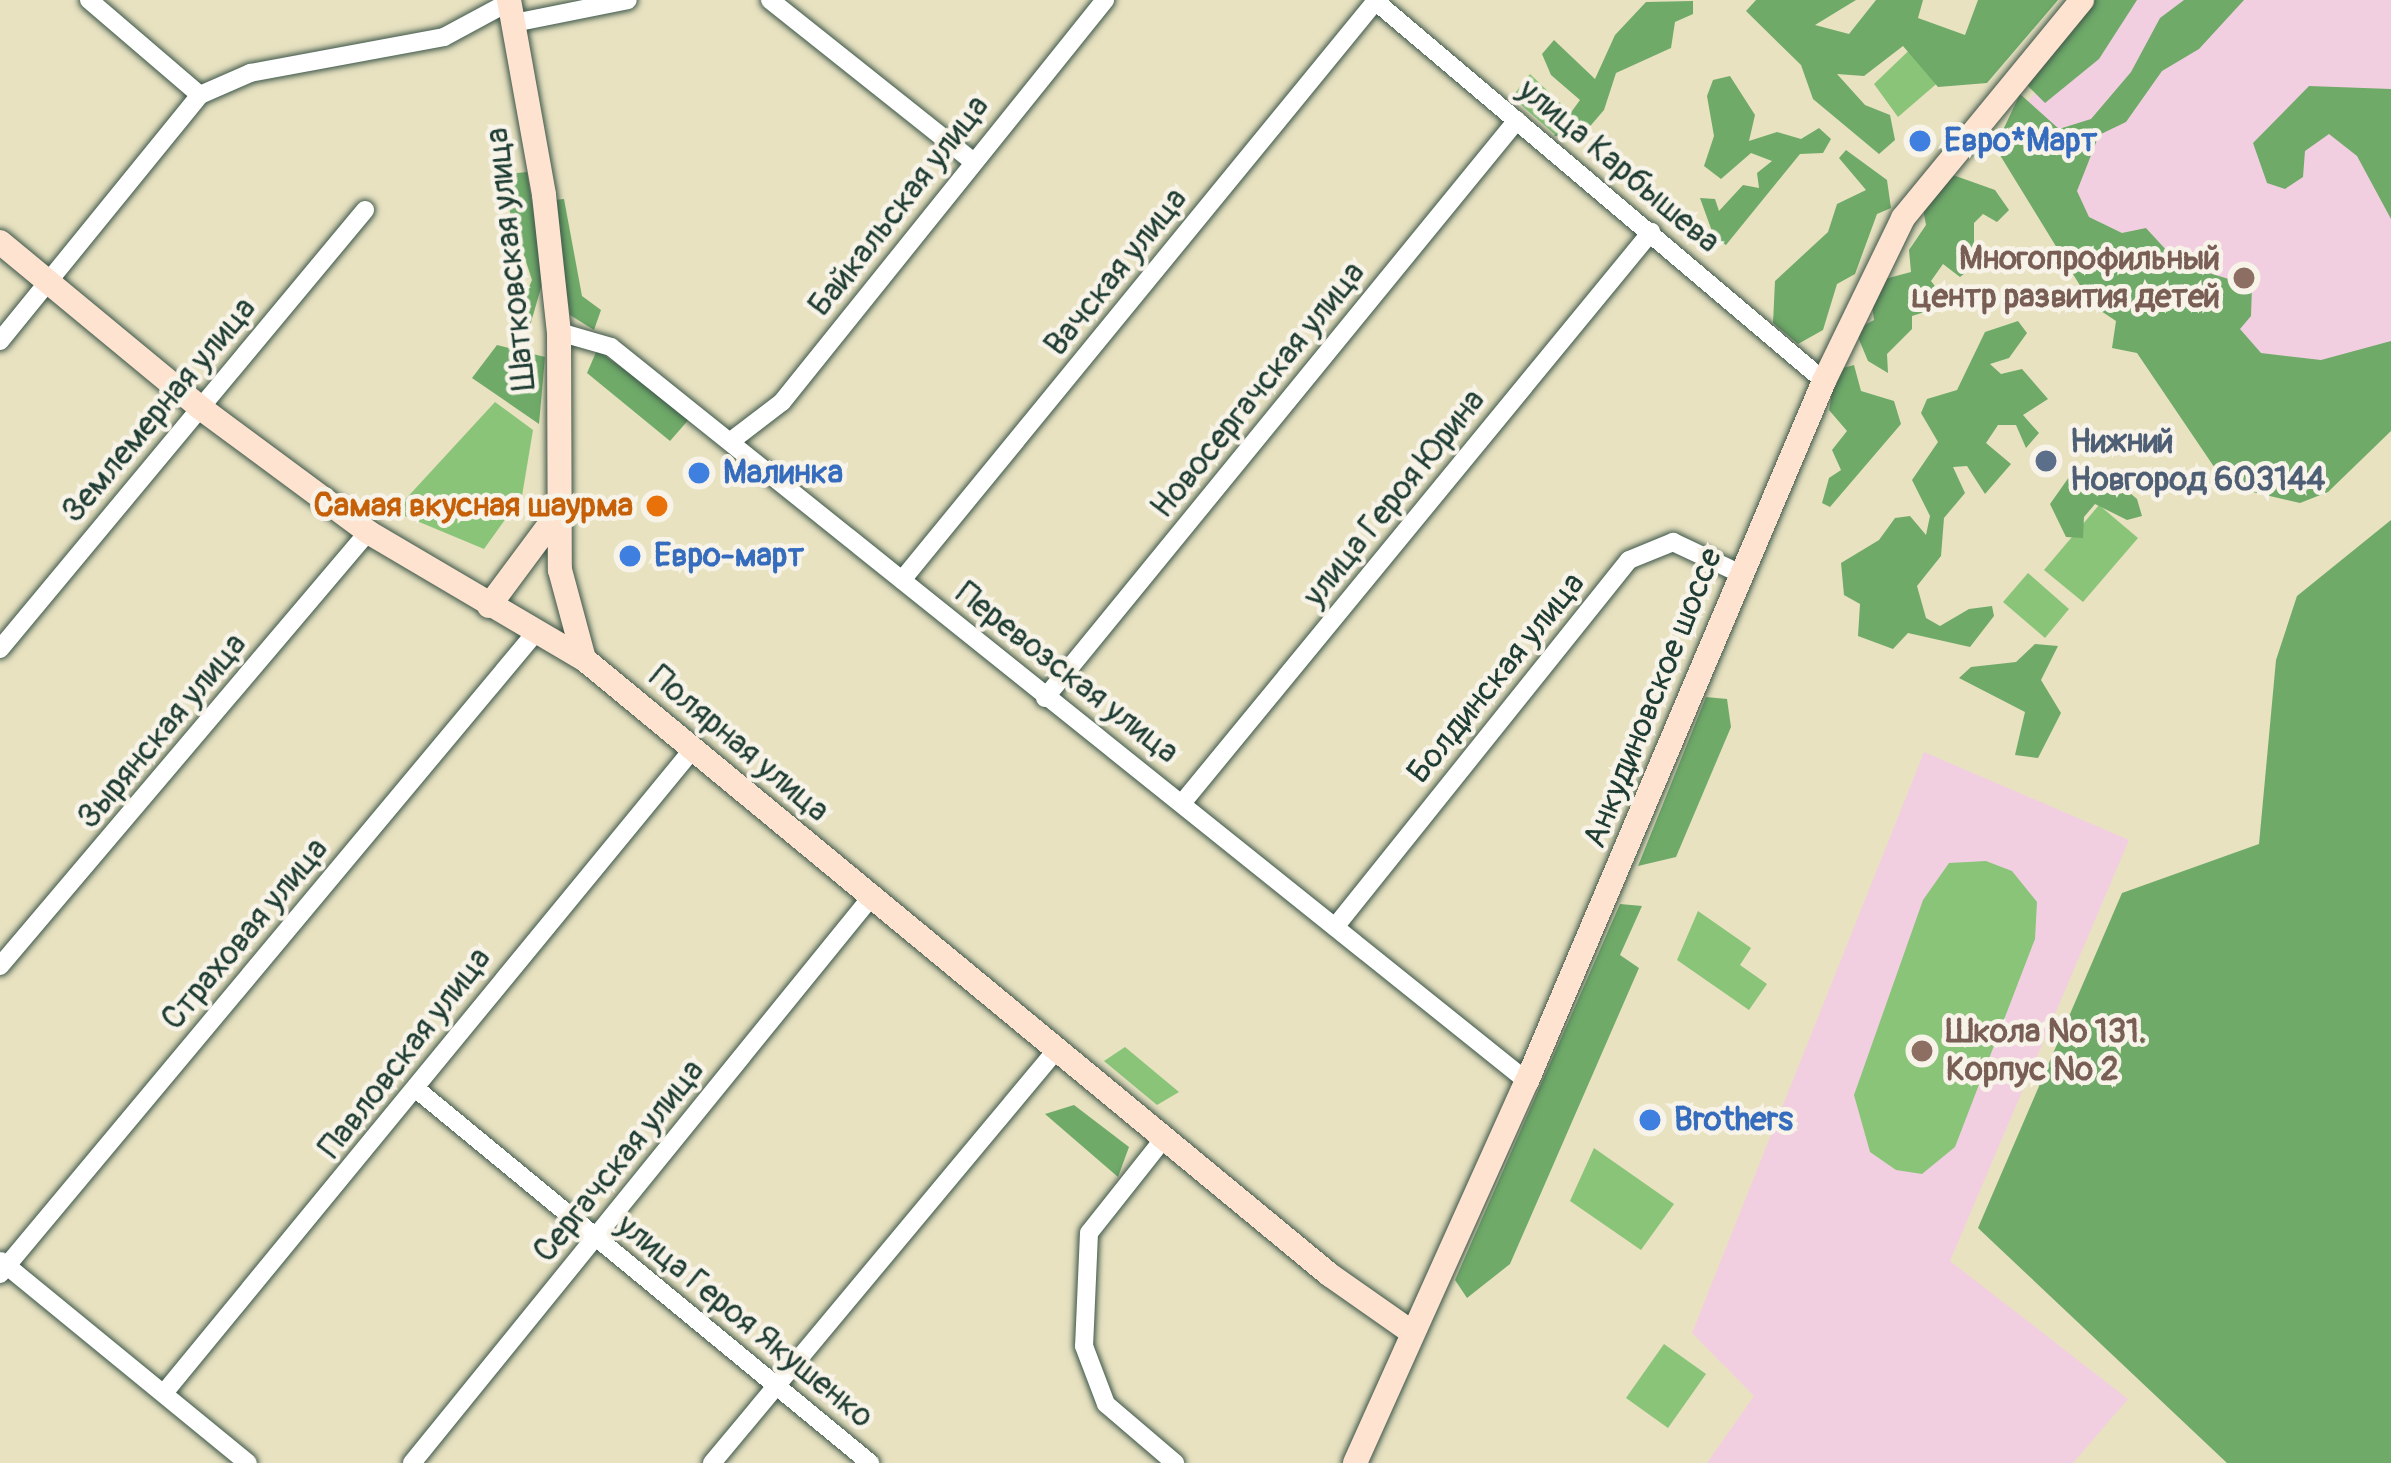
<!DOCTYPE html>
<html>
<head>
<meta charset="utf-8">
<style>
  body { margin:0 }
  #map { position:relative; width:2391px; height:1463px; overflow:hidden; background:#e8e2c1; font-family:Pangolin,sans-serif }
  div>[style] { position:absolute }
  .built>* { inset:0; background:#f2cfe0 }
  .green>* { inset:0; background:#8ac479 }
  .forest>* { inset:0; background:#6faa69 }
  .roads { filter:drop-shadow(0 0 3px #3d5649) drop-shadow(0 0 3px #3d5649) }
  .street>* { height:18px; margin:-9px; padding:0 9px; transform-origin:9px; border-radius:9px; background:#fff }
  .secondary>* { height:24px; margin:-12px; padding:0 12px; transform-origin:12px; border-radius:12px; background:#fee3d1 }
  .dots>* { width:33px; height:33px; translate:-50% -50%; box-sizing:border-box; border:6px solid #f7f3e8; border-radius:50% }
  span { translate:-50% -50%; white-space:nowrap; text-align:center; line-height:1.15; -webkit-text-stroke:9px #f7f3e8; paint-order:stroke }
  .shop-label { font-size:33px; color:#366cbe; font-weight:700 }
  .left { translate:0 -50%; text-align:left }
  .street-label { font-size:33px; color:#1f3d34 }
  .education-label { font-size:33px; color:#785e54; font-weight:700 }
  .right { translate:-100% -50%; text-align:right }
  .service-label { font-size:33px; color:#4e5e75; font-weight:700 }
  .food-label { font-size:33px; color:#c56008; font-weight:700 }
</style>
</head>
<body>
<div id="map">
  <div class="built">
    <i style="clip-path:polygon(2118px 0,2391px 0,2391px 422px,2228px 473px,1999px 134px)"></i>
    <i style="clip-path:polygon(1924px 752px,2129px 840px,1950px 1261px,2128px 1399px,2073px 1463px,1707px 1463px,1754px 1396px,1692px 1333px)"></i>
  </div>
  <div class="green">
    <i style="clip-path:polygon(1924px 36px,1956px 67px,1898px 117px,1874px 84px)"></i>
    <i style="clip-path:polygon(1530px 74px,1577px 119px,1560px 139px,1512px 97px)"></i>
    <i style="clip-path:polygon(495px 402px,533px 430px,522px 496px,484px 549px,405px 516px,402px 503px)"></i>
    <i style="clip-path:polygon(2099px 505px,2138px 538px,2083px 602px,2044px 570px)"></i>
    <i style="clip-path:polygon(2028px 573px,2069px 609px,2045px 638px,2003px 602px)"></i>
    <i style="clip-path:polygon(1986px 861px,2012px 871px,2037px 902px,2035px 939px,1955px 1147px,1922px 1174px,1896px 1170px,1870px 1152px,1854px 1095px,1923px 900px,1949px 863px)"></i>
    <i style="clip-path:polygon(1698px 911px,1751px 948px,1740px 965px,1767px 984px,1749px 1010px,1677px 960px)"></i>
    <i style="clip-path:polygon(1125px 1047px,1179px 1092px,1157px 1105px,1104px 1061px)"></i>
    <i style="clip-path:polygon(1594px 1148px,1674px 1204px,1641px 1250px,1570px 1201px)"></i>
    <i style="clip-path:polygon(1664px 1344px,1706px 1374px,1668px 1428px,1626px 1398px)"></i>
  </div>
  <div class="forest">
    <i style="clip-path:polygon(1756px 0,1856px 0,1815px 25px,1849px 34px,1876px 0,1923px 0,1918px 18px,1965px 35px,1978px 0,2058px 0,1987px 83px,1938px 87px,1903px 46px,1864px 76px,1837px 74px,1865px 105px,1890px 115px,1895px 140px,1879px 154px,1813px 99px,1801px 65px,1746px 11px)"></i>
    <i style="clip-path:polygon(2095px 0,2137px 0,2099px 59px,2045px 103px,2026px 84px)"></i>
    <i style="clip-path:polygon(2184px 0,2244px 0,2199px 49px,2162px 71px,2126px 122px,2099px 135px,2077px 191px,2089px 217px,2122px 233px,2146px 228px,2179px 264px,2252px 286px,2251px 316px,2240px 329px,2261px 353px,2321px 360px,2391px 341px,2391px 431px,2328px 492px,2300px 503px,2227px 486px,2137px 353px,2112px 348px,2116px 321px,2092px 305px,1995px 147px,2020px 94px,2059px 129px,2091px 119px,2131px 72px,2160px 18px)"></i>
    <i style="clip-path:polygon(1693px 1px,1693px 14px,1675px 22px,1671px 48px,1616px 73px,1604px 110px,1580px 138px,1554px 136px,1580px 100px,1551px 75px,1542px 54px,1554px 40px,1595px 79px,1615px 35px,1646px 2px)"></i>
    <i style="clip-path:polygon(1730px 76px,1755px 115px,1749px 141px,1777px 132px,1801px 139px,1819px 128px,1831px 139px,1823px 153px,1800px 154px,1726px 245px,1714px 237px,1700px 198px,1715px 199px,1719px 211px,1743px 185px,1759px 188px,1757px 173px,1772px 161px,1751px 153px,1721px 179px,1704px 166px,1714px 136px,1707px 96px,1713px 80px)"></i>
    <i style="clip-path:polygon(2309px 86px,2391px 89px,2391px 219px,2357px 156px,2329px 134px,2305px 151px,2303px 177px,2285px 189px,2267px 183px,2253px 143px)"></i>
    <i style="clip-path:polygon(1846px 150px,1887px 180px,1891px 208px,1877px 214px,1855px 274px,1837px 284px,1823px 330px,1798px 344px,1773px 323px,1775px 281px,1828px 232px,1837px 204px,1866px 190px,1839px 158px)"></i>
    <i style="clip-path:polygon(527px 172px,544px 277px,528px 333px,513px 325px,532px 280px,498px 175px)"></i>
    <i style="clip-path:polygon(1953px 175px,1995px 190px,2009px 210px,1997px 222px,1983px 214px,1974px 223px,1974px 266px,1960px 277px,1943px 264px,1931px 281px,1941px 294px,1934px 309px,1912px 316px,1912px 329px,1887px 354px,1888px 373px,1868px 361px,1855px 330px,1874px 320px,1871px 299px,1881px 280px,1911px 272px,1909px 250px,1926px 225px,1922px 204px)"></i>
    <i style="clip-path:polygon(564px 199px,582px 296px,601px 310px,594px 330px,570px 315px,553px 200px)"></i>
    <i style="clip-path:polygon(2018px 321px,2027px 333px,2009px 358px,1990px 364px,2001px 374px,2022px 369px,2048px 399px,2023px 415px,2039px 433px,2026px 448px,2016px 425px,1998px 425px,1986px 443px,2011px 464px,1985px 494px,1967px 466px,1953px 467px,1965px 493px,1944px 518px,1941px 556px,1917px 586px,1926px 618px,1940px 626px,1969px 609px,1992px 606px,1994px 616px,1970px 647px,1908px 633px,1893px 649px,1858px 636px,1860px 604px,1844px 595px,1841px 563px,1879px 540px,1895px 518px,1910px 516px,1926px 535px,1930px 516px,1912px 480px,1938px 442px,1921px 413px,1927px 399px,1957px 390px,1985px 332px)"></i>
    <i style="clip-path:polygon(497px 345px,545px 357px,539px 424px,472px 378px)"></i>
    <i style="clip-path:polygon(597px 350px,691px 417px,670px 441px,587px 373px)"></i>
    <i style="clip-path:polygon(1854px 365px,1861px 391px,1894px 401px,1901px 424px,1830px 507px,1822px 503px,1829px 478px,1841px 470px,1832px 450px,1847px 431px,1829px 410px,1836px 370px)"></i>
    <i style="clip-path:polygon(2074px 470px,2116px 481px,2137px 499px,2142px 516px,2127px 520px,2095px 504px,2084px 517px,2083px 538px,2066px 537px,2050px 504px)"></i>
    <i style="clip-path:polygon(2391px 520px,2391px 1463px,2227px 1463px,1978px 1228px,2122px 893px,2259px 844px,2276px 660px,2297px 596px)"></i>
    <i style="clip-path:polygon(2035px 644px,2058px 646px,2041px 680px,2061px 713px,2038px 758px,2015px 755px,2025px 712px,1959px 678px,1971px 667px,2016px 662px)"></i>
    <i style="clip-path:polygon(1706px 697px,1727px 699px,1731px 727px,1676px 857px,1638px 866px)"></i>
    <i style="clip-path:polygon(1620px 904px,1642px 906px,1620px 955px,1639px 968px,1510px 1264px,1467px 1298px,1455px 1280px)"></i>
    <i style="clip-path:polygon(1074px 1105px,1129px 1147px,1118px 1177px,1045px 1114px)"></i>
  </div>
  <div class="roads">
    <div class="street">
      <i style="left:89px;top:0;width:146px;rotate:40.6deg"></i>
      <i style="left:200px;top:95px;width:55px;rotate:-23.7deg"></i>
      <i style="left:250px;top:73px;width:197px;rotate:-10.5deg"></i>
      <i style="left:444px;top:37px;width:74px;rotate:-28.3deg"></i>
      <i style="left:770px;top:0;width:257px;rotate:38.5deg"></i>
      <i style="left:1374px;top:0;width:590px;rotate:40.25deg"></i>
      <i style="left:514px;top:23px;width:116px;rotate:-11.4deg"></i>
      <i style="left:559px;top:332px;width:54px;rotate:16.1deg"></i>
      <i style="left:611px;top:347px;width:1174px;rotate:38.71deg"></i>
      <i style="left:0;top:341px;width:317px;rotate:-50.9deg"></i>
      <i style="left:731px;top:441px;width:64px;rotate:-37.4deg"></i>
      <i style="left:782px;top:402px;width:516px;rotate:-51.22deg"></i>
      <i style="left:902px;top:580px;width:747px;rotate:-50.71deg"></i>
      <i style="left:0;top:649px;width:571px;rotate:-50.26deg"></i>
      <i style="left:1045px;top:698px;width:746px;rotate:-50.76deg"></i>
      <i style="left:1183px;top:802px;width:738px;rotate:-50.61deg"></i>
      <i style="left:1335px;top:927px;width:470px;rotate:-51.3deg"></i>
      <i style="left:1629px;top:560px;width:48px;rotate:-22.2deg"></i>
      <i style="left:1673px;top:542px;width:73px;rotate:25.2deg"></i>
      <i style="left:0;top:966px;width:569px;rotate:-49.7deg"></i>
      <i style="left:415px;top:1088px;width:590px;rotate:39.49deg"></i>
      <i style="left:1165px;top:1137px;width:122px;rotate:128.4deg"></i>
      <i style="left:1089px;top:1233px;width:113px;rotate:92.5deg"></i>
      <i style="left:1084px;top:1346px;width:62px;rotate:69.2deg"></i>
      <i style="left:1106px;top:1404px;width:91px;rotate:40.5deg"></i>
      <i style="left:1px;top:1261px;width:319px;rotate:39.3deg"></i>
      <i style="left:0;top:1274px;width:836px;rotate:-50.14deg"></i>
      <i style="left:164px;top:1393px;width:833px;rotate:-50.6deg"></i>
      <i style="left:412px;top:1463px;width:730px;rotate:-50.95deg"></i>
      <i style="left:712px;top:1463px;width:539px;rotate:-50.19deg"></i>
    </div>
    <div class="secondary">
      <i style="left:509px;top:0;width:198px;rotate:79.8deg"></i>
      <i style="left:544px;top:195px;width:138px;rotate:83.8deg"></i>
      <i style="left:559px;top:332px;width:238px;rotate:89.8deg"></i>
      <i style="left:560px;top:570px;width:92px;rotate:74.9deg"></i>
      <i style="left:0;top:242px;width:257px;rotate:39.6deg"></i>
      <i style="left:198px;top:406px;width:212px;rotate:36.5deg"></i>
      <i style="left:368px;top:532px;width:251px;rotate:30.5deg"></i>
      <i style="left:584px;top:659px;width:967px;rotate:39.55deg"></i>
      <i style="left:1330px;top:1275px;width:98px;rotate:35deg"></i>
      <i style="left:489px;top:606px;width:116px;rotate:-53.4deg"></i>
      <i style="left:1355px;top:1463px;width:419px;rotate:-65.8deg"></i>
      <i style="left:1527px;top:1081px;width:760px;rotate:-67.01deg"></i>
      <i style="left:1824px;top:381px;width:181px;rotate:-64.1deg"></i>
      <i style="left:1903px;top:218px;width:282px;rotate:-50.6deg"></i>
    </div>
  </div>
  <div class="dots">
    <i style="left:1920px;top:141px;background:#3f7fe0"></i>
    <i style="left:2244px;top:278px;background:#8d6e63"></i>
    <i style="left:2046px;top:461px;background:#5c6f8a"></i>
    <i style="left:699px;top:473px;background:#3f7fe0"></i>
    <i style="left:657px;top:506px;background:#e8710a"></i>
    <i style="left:630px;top:556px;background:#3f7fe0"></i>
    <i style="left:1922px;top:1051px;background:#8d6e63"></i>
    <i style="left:1650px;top:1120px;background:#3f7fe0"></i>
  </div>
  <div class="shop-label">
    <span class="left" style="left:1944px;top:141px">Евро*Март</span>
    <span class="left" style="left:723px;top:473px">Малинка</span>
    <span class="left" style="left:654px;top:556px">Евро-март</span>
    <span class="left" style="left:1674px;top:1120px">Brothers</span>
  </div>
  <div class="street-label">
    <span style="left:1619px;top:166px;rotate:40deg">улица Карбышева</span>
    <span style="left:899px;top:206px;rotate:-52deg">Байкальская улица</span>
    <span style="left:511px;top:259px;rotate:-96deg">Шатковская улица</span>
    <span style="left:1116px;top:272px;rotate:-51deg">Вачская улица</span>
    <span style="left:1258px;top:390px;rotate:-51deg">Новосергачская улица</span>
    <span style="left:159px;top:410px;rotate:-50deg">Землемерная улица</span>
    <span style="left:1394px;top:498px;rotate:-51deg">улица Героя Юрина</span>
    <span style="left:1067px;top:673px;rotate:38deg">Перевозская улица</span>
    <span style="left:1496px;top:678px;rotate:-51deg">Болдинская улица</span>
    <span style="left:1653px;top:698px;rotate:-68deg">Анкудиновское шоссе</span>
    <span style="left:162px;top:731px;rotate:-50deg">Зырянская улица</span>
    <span style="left:739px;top:744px;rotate:40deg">Полярная улица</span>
    <span style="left:245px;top:934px;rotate:-50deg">Страховая улица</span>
    <span style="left:405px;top:1053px;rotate:-52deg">Павловская улица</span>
    <span style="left:619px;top:1161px;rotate:-51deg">Сергачская улица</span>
    <span style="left:745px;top:1321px;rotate:39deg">улица Героя Якушенко</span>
  </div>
  <div class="education-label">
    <span class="right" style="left:2220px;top:278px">Многопрофильный<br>центр развития детей</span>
    <span class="left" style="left:1946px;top:1051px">Школа № 131.<br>Корпус № 2</span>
  </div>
  <div class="service-label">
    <span class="left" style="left:2070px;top:461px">Нижний<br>Новгород 603144</span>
  </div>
  <div class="food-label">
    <span class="right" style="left:633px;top:506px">Самая вкусная шаурма</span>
  </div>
</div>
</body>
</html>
